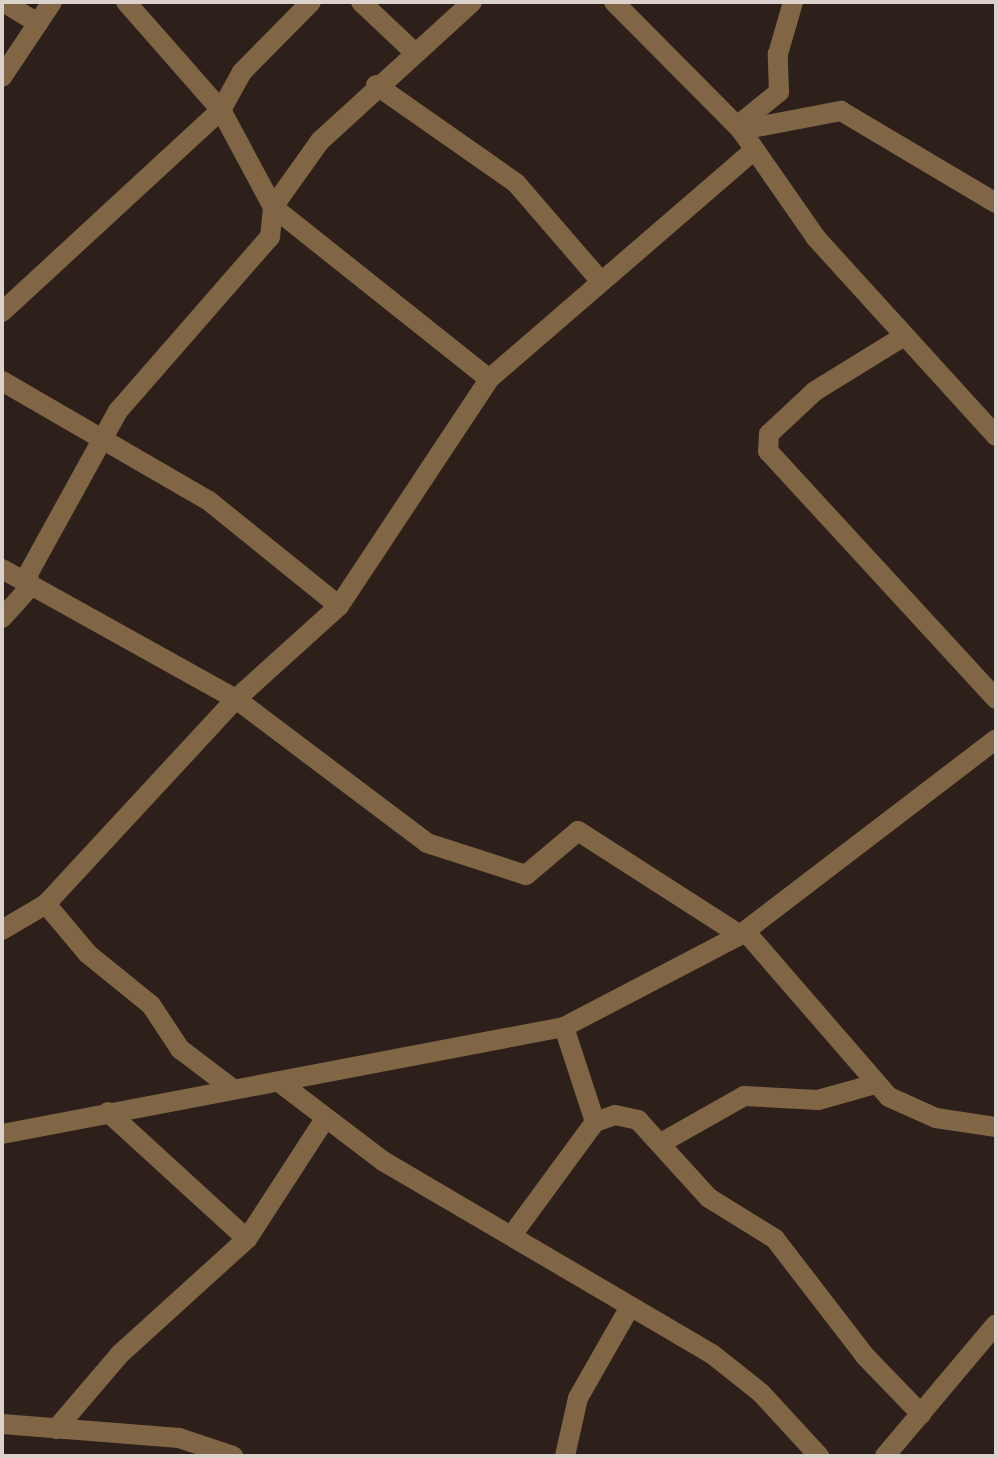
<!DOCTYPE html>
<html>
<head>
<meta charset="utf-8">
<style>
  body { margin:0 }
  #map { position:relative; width:998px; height:1458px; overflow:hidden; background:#2d201a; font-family:Rubik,sans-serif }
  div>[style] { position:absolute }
  .minor>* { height:20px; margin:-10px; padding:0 10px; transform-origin:10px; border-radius:10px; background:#816645 }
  span { translate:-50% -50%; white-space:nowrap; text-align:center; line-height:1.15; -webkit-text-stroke:6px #231711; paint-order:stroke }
  .frame { position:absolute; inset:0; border:4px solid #dbd2ce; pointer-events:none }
</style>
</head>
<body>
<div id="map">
  <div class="minor">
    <i style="left:3px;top:2px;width:41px;rotate:31deg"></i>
    <i style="left:126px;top:2px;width:144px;rotate:48.7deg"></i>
    <i style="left:221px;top:110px;width:110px;rotate:61.8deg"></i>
    <i style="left:273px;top:207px;width:276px;rotate:38.5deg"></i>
    <i style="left:361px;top:2px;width:71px;rotate:43.3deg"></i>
    <i style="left:614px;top:2px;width:180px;rotate:45.2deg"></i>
    <i style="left:741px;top:130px;width:131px;rotate:55.2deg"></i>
    <i style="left:816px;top:238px;width:268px;rotate:47.7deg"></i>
    <i style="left:2px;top:77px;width:90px;rotate:-56.3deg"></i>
    <i style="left:376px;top:85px;width:171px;rotate:35deg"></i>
    <i style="left:516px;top:183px;width:127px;rotate:49.2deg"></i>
    <i style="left:737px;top:126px;width:54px;rotate:-39deg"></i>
    <i style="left:779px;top:92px;width:38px;rotate:-92deg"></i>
    <i style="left:778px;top:54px;width:54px;rotate:-73.9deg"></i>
    <i style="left:741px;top:130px;width:102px;rotate:-10.8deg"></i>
    <i style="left:841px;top:111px;width:180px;rotate:30.7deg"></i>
    <i style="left:2px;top:312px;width:298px;rotate:-42.7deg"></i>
    <i style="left:221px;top:110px;width:43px;rotate:-61.1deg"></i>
    <i style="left:242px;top:72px;width:98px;rotate:-45.4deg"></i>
    <i style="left:901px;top:338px;width:101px;rotate:148.4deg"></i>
    <i style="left:815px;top:391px;width:63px;rotate:136.9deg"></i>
    <i style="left:769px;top:434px;width:17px;rotate:93deg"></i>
    <i style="left:768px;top:451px;width:337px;rotate:47.4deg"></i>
    <i style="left:2px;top:381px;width:239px;rotate:30.1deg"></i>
    <i style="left:209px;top:501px;width:167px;rotate:38.9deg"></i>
    <i style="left:2px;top:569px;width:268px;rotate:29.1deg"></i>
    <i style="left:236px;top:699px;width:239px;rotate:37deg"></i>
    <i style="left:427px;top:843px;width:104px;rotate:17.9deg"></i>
    <i style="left:526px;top:875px;width:68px;rotate:-40.2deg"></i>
    <i style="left:578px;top:831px;width:193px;rotate:32.7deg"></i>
    <i style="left:2px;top:618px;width:42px;rotate:-47.9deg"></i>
    <i style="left:30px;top:587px;width:13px;rotate:-99deg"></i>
    <i style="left:28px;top:574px;width:186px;rotate:-61.1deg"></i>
    <i style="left:118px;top:411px;width:231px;rotate:-48.9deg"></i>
    <i style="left:270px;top:237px;width:30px;rotate:-84deg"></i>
    <i style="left:273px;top:207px;width:81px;rotate:-54.5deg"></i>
    <i style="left:320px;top:141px;width:206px;rotate:-42.4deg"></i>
    <i style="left:46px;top:904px;width:65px;rotate:50deg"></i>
    <i style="left:88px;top:954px;width:81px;rotate:39deg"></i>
    <i style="left:151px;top:1005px;width:53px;rotate:56.6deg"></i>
    <i style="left:180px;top:1049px;width:63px;rotate:37.2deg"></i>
    <i style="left:2px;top:930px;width:51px;rotate:-30.6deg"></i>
    <i style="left:46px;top:904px;width:280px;rotate:-47.2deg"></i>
    <i style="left:236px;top:699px;width:139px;rotate:-42.1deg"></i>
    <i style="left:339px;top:606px;width:272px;rotate:-56.5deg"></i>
    <i style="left:489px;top:379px;width:350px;rotate:-40.8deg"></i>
    <i style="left:745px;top:931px;width:220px;rotate:49.1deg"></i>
    <i style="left:889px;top:1097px;width:51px;rotate:24.1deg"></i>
    <i style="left:936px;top:1118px;width:61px;rotate:8.5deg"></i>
    <i style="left:283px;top:1085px;width:126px;rotate:37.2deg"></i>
    <i style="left:383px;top:1161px;width:381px;rotate:30.4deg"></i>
    <i style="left:712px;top:1354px;width:63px;rotate:38.5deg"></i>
    <i style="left:761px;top:1393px;width:86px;rotate:47.4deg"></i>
    <i style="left:108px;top:1112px;width:188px;rotate:42.4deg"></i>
    <i style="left:595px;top:1122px;width:21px;rotate:-19deg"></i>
    <i style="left:615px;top:1115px;width:24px;rotate:12deg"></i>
    <i style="left:638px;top:1120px;width:105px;rotate:47.7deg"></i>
    <i style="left:709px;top:1198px;width:78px;rotate:31.8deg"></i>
    <i style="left:775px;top:1239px;width:148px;rotate:52.4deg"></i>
    <i style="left:865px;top:1356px;width:81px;rotate:46deg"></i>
    <i style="left:2px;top:1134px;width:572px;rotate:-10.78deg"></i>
    <i style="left:564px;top:1027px;width:199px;rotate:-27.6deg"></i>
    <i style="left:740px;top:935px;width:322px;rotate:-37.4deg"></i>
    <i style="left:661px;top:1143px;width:95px;rotate:-29.5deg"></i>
    <i style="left:744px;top:1096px;width:74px;rotate:3.1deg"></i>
    <i style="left:818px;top:1100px;width:59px;rotate:-15.7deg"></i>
    <i style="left:512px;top:1235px;width:140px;rotate:-53.7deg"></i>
    <i style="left:595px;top:1122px;width:100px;rotate:-108.1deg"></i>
    <i style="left:2px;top:1424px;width:178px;rotate:4.5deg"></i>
    <i style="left:179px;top:1438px;width:57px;rotate:18.4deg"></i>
    <i style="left:56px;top:1429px;width:99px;rotate:-49.5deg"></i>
    <i style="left:120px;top:1354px;width:171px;rotate:-42.2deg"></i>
    <i style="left:247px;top:1239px;width:143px;rotate:-57deg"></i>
    <i style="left:565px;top:1456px;width:59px;rotate:-77.4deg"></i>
    <i style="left:578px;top:1398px;width:105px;rotate:-60.3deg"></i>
    <i style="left:885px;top:1456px;width:172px;rotate:-49.9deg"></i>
  </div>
  <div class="frame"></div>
</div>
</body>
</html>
